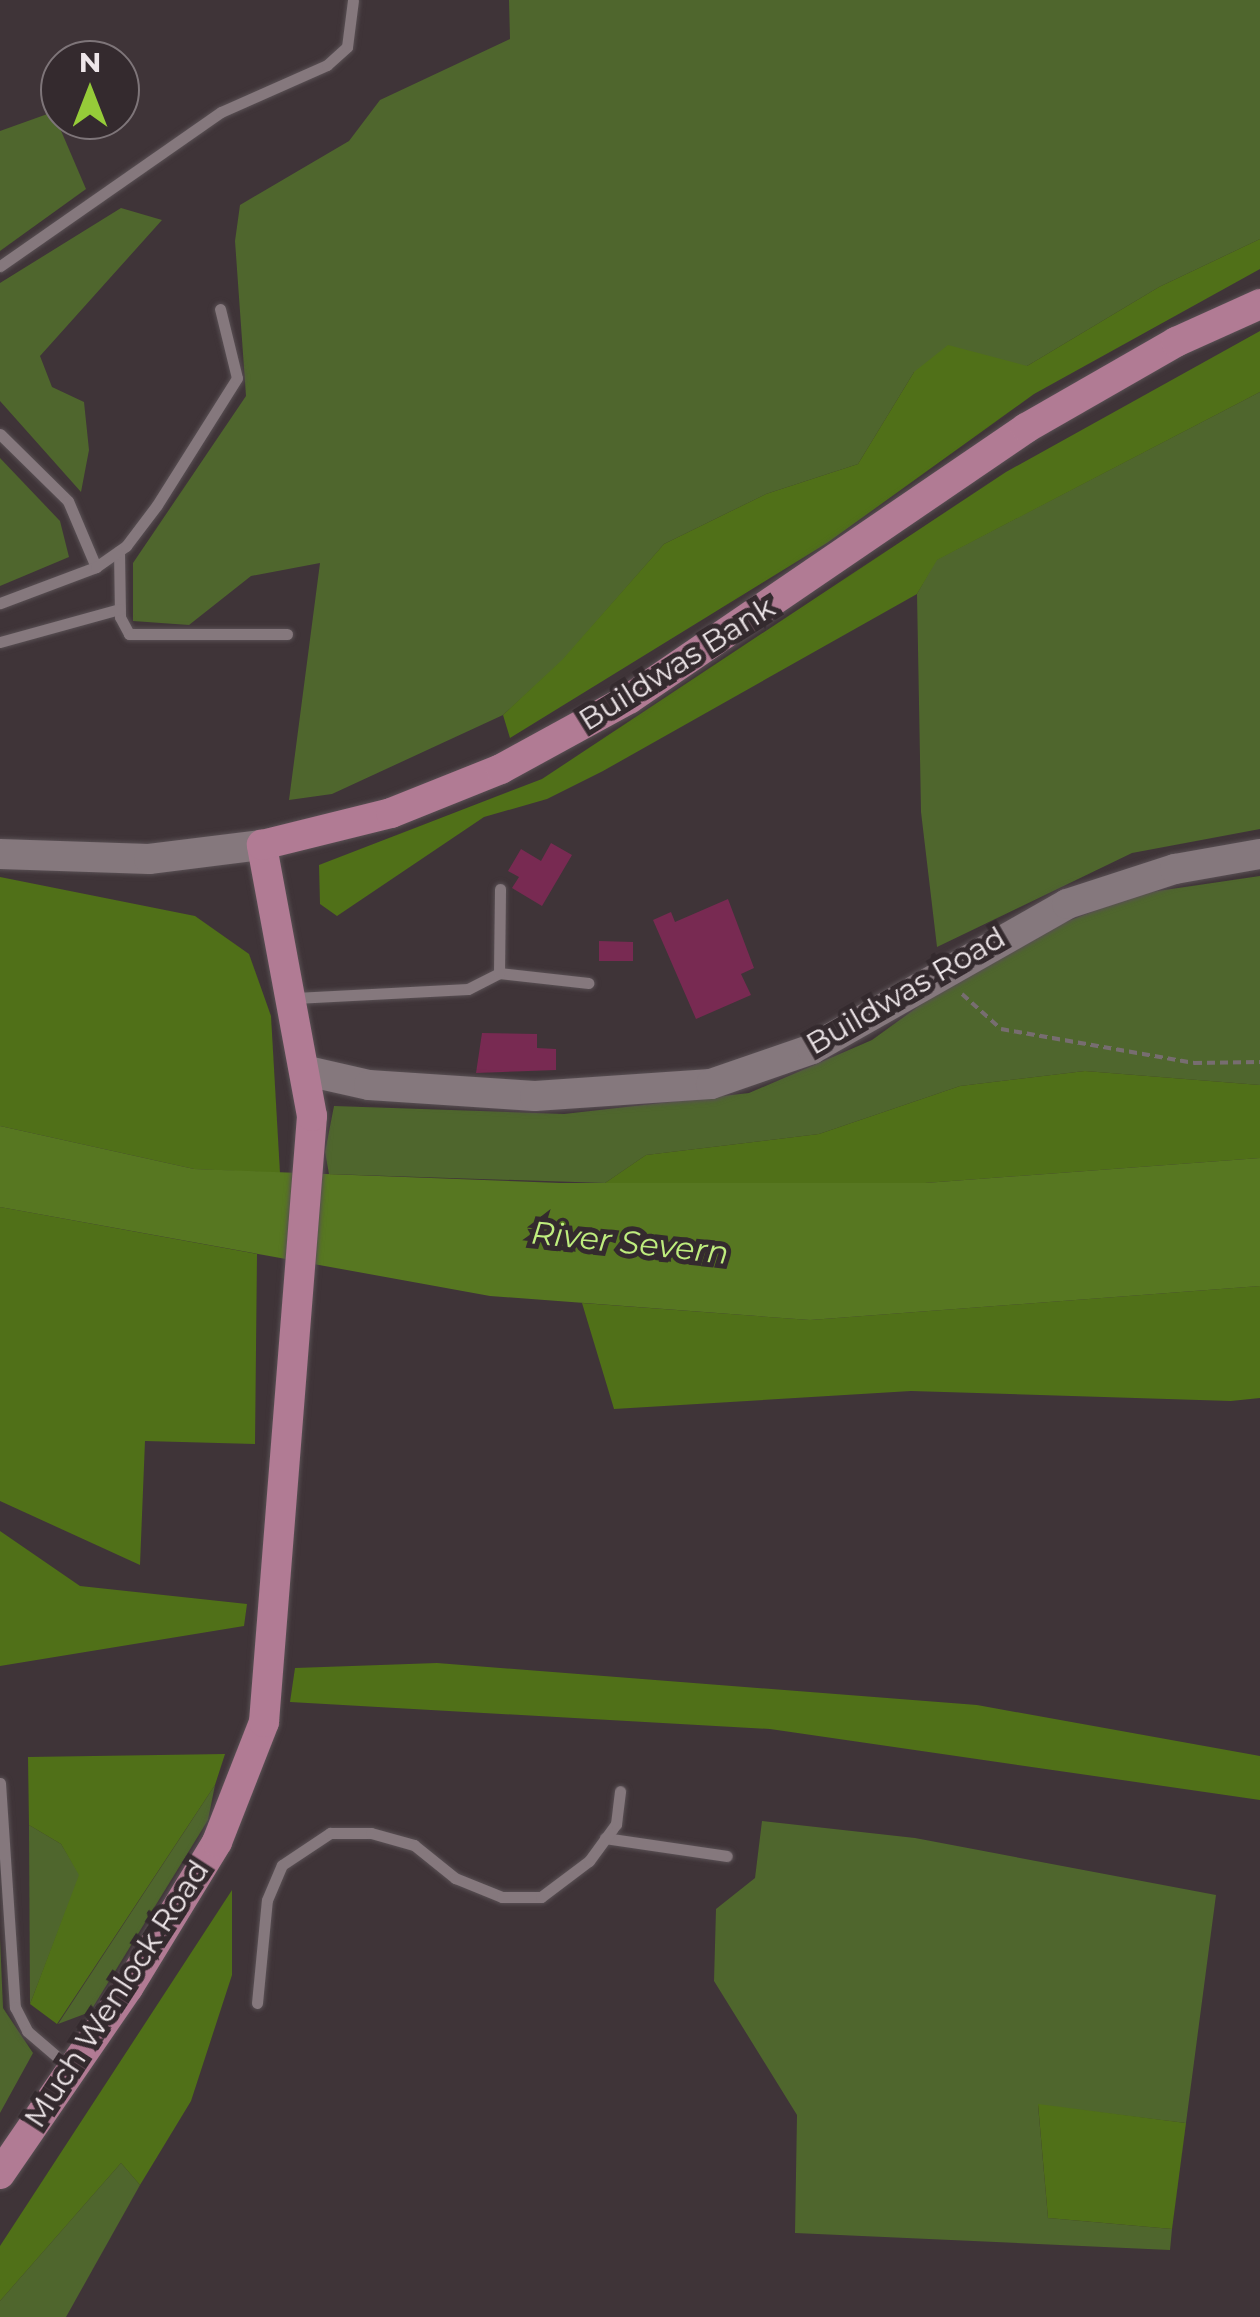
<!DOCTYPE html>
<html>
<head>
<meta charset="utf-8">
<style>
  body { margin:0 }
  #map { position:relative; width:1260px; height:2317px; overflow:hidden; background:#3f3438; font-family:Montserrat,sans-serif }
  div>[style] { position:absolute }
  .green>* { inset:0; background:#4f662d }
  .forest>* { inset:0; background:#507018 }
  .water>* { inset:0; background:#577721 }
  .building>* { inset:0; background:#782a52 }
  .path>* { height:4px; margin-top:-2px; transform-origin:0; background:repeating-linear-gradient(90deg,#776d70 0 8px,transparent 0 13px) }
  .roads { filter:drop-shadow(0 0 2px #595054) drop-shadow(0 0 2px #595054) }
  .lane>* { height:11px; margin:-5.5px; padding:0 5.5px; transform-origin:5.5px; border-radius:5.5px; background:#85787d }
  .secondary>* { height:30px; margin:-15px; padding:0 15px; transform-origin:15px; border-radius:15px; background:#85787d }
  .primary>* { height:30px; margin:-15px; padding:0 15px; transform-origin:15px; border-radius:15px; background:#b17b94 }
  span { translate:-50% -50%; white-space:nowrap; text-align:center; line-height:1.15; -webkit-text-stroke:10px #342a2e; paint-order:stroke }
  .street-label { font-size:30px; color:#eee6e9 }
  .water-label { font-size:32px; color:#bfed7e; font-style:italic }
  .north { position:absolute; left:40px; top:40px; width:100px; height:100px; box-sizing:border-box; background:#342a2e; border:2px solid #7e7579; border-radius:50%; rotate:0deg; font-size:28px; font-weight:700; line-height:40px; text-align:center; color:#eee6e9 }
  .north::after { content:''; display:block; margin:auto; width:35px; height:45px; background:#96cc39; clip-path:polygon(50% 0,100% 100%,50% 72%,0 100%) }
</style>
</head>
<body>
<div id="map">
  <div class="green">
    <i style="clip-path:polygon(509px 0,1260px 0,1260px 239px,1159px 287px,1027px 366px,914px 372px,858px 464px,766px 494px,664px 544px,562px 661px,503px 715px,332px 794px,289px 800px,320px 563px,251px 576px,189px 625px,133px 621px,133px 563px,246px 396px,235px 241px,240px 205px,349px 141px,380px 100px,510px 39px)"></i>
    <i style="clip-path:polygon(53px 112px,86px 189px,0 251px,0 131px)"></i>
    <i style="clip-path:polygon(121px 208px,162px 220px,40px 356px,52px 387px,84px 402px,89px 450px,81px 492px,0 401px,0 283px)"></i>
    <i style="clip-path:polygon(1260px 392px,1260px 829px,1132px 853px,937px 947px,921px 812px,917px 594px,936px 560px)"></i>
    <i style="clip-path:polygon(0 458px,60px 521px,69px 557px,0 586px)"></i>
    <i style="clip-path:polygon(1260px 876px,1260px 1085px,1085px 1071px,960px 1086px,819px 1134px,646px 1155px,605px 1183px,329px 1174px,325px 1152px,334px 1106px,564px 1114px,749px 1093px,872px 1040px,952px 982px,1043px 931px,1137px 894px)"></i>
    <i style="clip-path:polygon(215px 1785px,208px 1820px,90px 2012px,58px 2024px)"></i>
    <i style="clip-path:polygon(762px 1821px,915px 1838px,1216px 1895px,1186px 2123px,1038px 2105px,1048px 2218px,1172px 2229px,1170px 2250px,795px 2233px,797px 2115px,714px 1981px,716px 1909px,755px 1878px)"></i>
    <i style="clip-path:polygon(29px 1825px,61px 1844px,80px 1875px,30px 2004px)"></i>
    <i style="clip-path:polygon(0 1938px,3px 2008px,33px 2053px,0 2113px)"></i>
    <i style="clip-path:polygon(121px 2163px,140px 2185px,66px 2317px,0 2317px,0 2301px)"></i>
  </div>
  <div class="forest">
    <i style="clip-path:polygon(1260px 239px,1260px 269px,1034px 394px,827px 543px,510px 738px,503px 715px,562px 660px,664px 544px,766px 494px,858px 464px,914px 372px,948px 345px,1027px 366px,1159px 287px)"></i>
    <i style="clip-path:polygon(1260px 331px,1260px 392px,937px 560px,917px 594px,603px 771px,547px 799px,484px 817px,337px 916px,320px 904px,319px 865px,542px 779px,1006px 472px)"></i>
    <i style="clip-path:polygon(0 877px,195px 916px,249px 954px,271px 1016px,280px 1173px,194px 1169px,0 1126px)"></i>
    <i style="clip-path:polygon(1085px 1071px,1260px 1085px,1260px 1158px,925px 1183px,605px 1183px,646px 1155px,819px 1134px,960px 1086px)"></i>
    <i style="clip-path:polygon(0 1207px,257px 1254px,255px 1444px,145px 1441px,140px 1565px,0 1501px)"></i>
    <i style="clip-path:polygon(1260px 1286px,1260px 1398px,1231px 1401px,911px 1391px,614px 1409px,582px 1303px,810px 1320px)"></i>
    <i style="clip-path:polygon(0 1531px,80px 1586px,247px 1604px,244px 1626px,0 1666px)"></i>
    <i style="clip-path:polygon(437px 1663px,977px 1705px,1260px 1756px,1260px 1800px,770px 1729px,290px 1702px,295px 1668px)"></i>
    <i style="clip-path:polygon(225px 1754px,215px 1785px,57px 2024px,30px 2004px,79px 1875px,61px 1844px,29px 1825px,28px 1757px)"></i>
    <i style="clip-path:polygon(232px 1890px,232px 1975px,191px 2101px,140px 2185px,121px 2163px,0 2301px,0 2246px)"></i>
    <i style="clip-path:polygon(1038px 2104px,1186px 2123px,1172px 2229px,1048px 2218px)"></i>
  </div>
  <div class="water">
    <i style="clip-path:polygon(0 1126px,194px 1169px,560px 1183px,925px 1183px,1260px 1158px,1260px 1286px,810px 1320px,490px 1296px,0 1207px)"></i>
  </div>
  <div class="building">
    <i style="clip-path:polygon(551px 843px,572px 855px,542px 906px,512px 888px,519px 877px,508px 871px,521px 849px,541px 861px)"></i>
    <i style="clip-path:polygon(728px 899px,754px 968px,741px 974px,751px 995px,696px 1019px,653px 920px,671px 912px,675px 922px)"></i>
    <i style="clip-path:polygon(599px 941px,633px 942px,633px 961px,599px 961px)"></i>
    <i style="clip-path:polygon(482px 1033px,537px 1034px,537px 1048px,556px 1049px,556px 1070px,476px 1073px)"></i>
  </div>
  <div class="path">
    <i style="left:962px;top:994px;width:52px;rotate:41.9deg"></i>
    <i style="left:1001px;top:1029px;width:196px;rotate:10deg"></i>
    <i style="left:1194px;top:1063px;width:66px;rotate:-0.9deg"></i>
  </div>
  <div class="roads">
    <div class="lane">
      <i style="left:0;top:266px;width:269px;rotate:-34.9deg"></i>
      <i style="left:221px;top:112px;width:116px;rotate:-23.9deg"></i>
      <i style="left:327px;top:65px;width:27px;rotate:-42deg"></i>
      <i style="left:347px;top:47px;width:47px;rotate:-82.7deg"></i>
      <i style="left:0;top:434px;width:95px;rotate:44.6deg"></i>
      <i style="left:68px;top:501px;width:72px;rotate:67deg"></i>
      <i style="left:96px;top:567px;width:103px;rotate:159.4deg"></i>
      <i style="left:119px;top:551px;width:66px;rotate:89.1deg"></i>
      <i style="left:120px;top:617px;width:19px;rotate:62deg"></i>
      <i style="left:129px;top:634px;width:158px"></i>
      <i style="left:96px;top:567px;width:37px;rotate:-35deg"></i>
      <i style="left:126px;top:546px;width:51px;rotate:-52.9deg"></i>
      <i style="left:157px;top:505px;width:150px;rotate:-57.8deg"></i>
      <i style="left:237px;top:378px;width:71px;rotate:-103.8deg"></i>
      <i style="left:0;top:642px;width:124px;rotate:-15.4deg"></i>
      <i style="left:499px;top:973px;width:90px;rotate:6.4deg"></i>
      <i style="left:295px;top:998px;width:173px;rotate:-3deg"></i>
      <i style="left:468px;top:989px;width:35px;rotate:-27deg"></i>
      <i style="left:499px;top:973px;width:84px;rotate:-89.3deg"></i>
      <i style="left:0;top:1783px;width:225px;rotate:86.2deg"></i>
      <i style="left:15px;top:2007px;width:27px;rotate:63deg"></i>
      <i style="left:27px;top:2031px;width:55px;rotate:40.6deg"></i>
      <i style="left:605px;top:1838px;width:123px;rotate:8.4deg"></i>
      <i style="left:257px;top:2003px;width:103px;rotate:-84.5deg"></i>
      <i style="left:267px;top:1900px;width:38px;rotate:-67deg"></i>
      <i style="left:282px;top:1865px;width:58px;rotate:-33.7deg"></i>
      <i style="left:330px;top:1833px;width:41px"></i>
      <i style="left:371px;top:1833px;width:45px;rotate:15.6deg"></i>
      <i style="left:414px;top:1845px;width:53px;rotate:38.8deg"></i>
      <i style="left:455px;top:1878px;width:51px;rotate:22deg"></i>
      <i style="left:502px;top:1897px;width:39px"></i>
      <i style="left:541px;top:1897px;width:60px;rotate:-36.9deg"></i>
      <i style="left:589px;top:1861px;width:46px;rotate:-53.9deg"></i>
      <i style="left:616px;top:1824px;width:33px;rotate:-83deg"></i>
    </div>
    <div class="secondary">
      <i style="left:0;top:854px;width:149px;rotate:1.9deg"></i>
      <i style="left:149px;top:859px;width:114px;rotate:-7.1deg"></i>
      <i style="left:307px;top:1071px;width:64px;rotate:12.7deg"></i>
      <i style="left:369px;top:1085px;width:166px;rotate:3.8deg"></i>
      <i style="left:535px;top:1096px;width:176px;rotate:-3.9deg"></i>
      <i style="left:711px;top:1084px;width:107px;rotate:-19.1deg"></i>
      <i style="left:812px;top:1049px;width:293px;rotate:-29.6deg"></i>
      <i style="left:1067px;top:904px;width:114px;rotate:-18deg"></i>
      <i style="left:1175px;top:869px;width:86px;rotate:-10deg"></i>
    </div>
    <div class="primary">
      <i style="left:0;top:2174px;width:226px;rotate:-55.5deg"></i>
      <i style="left:128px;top:1988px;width:171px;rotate:-58.6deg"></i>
      <i style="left:217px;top:1842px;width:129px;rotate:-68.6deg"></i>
      <i style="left:264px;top:1722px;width:608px;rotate:-85.47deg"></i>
      <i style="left:312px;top:1116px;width:276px;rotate:-100.5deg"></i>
      <i style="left:262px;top:845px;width:133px;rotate:-13.9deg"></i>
      <i style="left:391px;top:813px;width:118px;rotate:-21.8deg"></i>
      <i style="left:501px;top:769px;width:146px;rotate:-28.7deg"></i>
      <i style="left:629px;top:699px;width:481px;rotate:-34.3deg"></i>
      <i style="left:1026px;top:428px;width:173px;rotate:-29.8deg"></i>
      <i style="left:1176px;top:342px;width:92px;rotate:-24.3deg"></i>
    </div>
  </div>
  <div class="street-label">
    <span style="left:677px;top:664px;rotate:-32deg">Buildwas Bank</span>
    <span style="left:906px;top:991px;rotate:-30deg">Buildwas Road</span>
    <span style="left:117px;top:1994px;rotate:-57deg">Much Wenlock Road</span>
  </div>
  <div class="water-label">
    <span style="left:630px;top:1243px;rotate:6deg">River Severn</span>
  </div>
  <div class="north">N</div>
</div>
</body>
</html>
